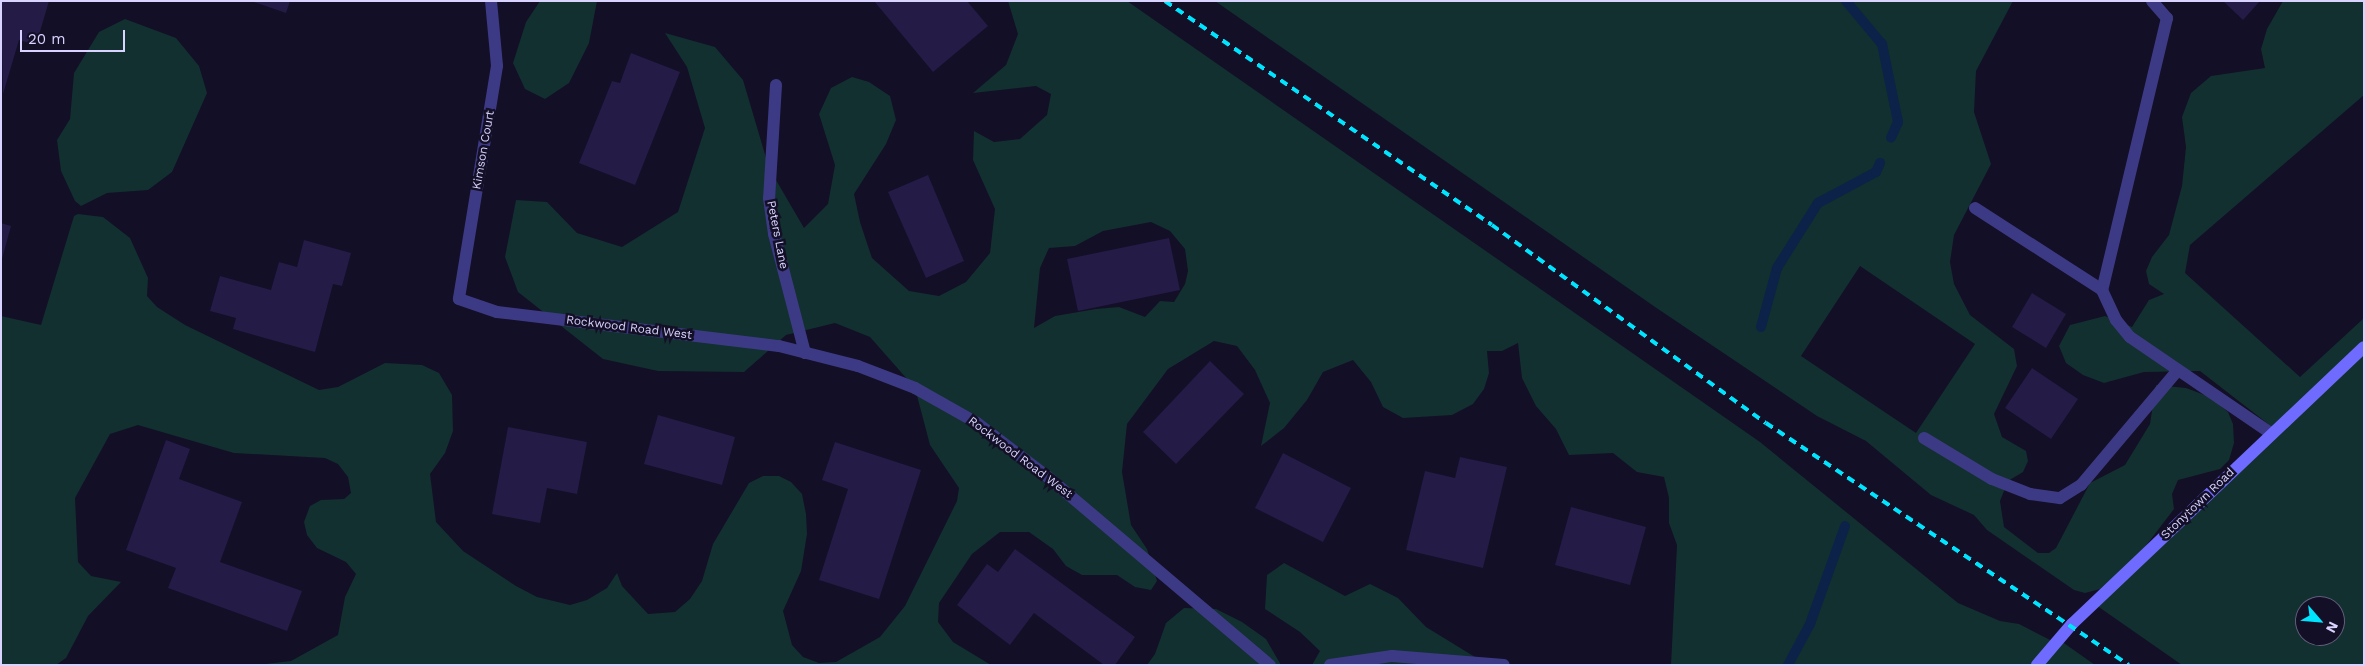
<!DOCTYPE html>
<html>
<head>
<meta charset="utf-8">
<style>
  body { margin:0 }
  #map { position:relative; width:2365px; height:666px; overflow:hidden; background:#130f26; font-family:"Work Sans",sans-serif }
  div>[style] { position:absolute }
  .green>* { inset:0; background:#12302f }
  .stream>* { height:10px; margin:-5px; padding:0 5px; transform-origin:5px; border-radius:5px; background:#0c2248 }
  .building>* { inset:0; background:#241b47 }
  .service>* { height:12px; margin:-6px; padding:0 6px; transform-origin:6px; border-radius:6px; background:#3d3a85 }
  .minor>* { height:12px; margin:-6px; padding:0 6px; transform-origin:6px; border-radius:6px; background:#3d3a85 }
  .secondary>* { height:12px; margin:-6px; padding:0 6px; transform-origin:6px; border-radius:6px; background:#6f6bff }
  .rail>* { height:4px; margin-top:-2px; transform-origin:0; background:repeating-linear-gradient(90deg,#00e5ff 0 8px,transparent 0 14px) }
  span { translate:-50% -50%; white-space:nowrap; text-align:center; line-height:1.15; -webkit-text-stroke:5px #130f26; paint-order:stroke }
  .street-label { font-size:12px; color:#d9d4ff }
  .frame { position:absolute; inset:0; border:2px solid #d9d4ff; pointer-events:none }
  .north { position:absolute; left:2295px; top:596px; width:50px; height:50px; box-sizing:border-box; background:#130f26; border:1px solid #625e7d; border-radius:50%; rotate:117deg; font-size:14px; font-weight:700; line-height:20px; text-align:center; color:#d9d4ff }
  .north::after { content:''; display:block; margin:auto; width:18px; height:22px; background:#00e5ff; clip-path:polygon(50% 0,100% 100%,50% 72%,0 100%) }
  .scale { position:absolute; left:20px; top:30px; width:105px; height:22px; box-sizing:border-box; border:2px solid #d9d4ff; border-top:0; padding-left:6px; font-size:15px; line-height:18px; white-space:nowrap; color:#d9d4ff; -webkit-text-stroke:4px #130f26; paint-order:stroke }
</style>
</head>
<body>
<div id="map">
  <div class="green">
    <i style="clip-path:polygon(540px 1px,597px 1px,589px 43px,569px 83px,545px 99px,525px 89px,513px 63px,526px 22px)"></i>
    <i style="clip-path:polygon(evenodd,1008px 1px,1127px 1px,1760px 442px,1958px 603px,2000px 621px,2019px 624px,2056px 643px,2061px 641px,2095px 665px,1671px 665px,1677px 545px,1669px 523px,1669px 498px,1664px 477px,1637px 472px,1613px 453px,1569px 455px,1556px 429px,1536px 406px,1522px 378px,1518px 343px,1502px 351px,1487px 351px,1489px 373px,1484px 389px,1473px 404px,1452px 415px,1403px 418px,1383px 407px,1371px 382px,1353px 360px,1323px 372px,1307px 400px,1284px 428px,1261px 446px,1270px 403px,1255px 370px,1237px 346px,1214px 341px,1168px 369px,1127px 424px,1122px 472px,1131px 525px,1147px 549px,1157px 581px,1151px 590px,1135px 587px,1117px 575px,1082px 575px,1066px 566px,1053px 549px,1029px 532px,1000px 532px,972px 554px,939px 603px,938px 622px,953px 642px,991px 665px,257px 665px,291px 661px,338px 635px,345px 597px,356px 574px,346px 562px,317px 548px,307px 535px,304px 522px,310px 506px,321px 500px,344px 499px,351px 493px,348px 477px,338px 464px,325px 458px,234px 453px,138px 425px,110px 434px,75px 498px,78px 562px,91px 576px,121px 582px,88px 616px,66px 658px,56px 665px,1px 665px,1px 316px,41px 325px,74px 216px,78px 214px,103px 217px,130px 238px,148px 278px,147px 296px,157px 307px,185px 325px,319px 390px,338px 387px,385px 363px,422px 365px,439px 373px,452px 395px,453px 431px,445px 453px,430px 474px,436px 522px,463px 551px,516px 586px,537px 597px,570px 605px,587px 600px,607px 588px,617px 573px,622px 586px,648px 614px,675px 612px,690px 599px,702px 581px,713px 544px,749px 483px,763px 476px,779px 476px,791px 482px,802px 494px,806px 514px,807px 534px,801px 571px,783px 611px,792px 645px,803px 657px,819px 663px,836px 662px,880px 637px,905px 606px,957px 501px,959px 488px,930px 445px,915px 388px,870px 337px,835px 323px,786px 335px,744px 372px,658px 371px,603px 359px,518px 292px,505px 257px,516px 200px,547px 202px,577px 233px,622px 247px,678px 212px,705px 128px,687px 67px,665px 33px,715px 47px,743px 80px,769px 168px,804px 228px,828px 204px,835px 165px,819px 114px,831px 88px,852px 77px,869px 82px,890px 96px,896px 120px,886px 144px,854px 194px,860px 222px,872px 258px,909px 291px,939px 296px,966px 282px,990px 253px,995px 209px,973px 160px,974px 131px,994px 142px,1020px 139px,1047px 115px,1051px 94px,1036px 86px,973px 93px,1006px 65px,1018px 34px,1008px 1px,1151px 222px,1170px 231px,1185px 249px,1188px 271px,1185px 284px,1174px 302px,1160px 301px,1145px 317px,1119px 307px,1096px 309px,1055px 316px,1034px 328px,1040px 268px,1049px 248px,1075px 246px,1103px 231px,1151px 222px)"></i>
    <i style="clip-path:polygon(evenodd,1215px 1px,2013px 1px,1976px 71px,1974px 112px,1991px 164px,1954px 235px,1950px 262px,1954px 284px,1970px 315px,2014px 349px,2017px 366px,1994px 414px,2002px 437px,2026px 451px,2028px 461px,2023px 472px,2008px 481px,2000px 501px,2004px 527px,2038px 553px,2049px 553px,2056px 548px,2090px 483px,2125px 465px,2150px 424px,2156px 385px,2186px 388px,2210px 397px,2228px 412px,2233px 424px,2234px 443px,2229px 460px,2220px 469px,2178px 480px,2172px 494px,2174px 509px,2138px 556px,2100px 589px,2085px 593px,2074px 590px,1987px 530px,1974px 515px,1931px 495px,1866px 441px,1817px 416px,1658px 309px,1215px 1px,1860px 266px,1975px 344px,1916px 433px,1801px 356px,1860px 266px)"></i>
    <i style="clip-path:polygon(evenodd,2283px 1px,2364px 1px,2364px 95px,2190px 245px,2185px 273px,2300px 377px,2364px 318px,2364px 665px,2182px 665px,2093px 603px,2276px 430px,2200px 371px,2144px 372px,2104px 383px,2083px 375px,2066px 363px,2059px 346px,2070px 325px,2105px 316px,2132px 327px,2149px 300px,2164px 294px,2149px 284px,2146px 271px,2152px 257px,2169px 235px,2182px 186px,2186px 147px,2182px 117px,2191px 93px,2211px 76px,2265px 68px,2261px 49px,2267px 29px,2283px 1px,2305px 606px,2335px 606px,2335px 636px,2305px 636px,2305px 606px)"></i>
    <i style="clip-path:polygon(125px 19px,176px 38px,199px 66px,207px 93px,172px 172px,148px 190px,107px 193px,81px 206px,75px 201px,61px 171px,57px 140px,70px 119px,74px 73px,99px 32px)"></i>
    <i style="clip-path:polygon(1284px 563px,1345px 596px,1370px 584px,1398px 598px,1426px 627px,1488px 665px,1312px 665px,1320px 651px,1300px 632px,1265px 609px,1267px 575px)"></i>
    <i style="clip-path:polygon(1184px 608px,1216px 609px,1242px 622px,1266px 639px,1281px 665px,1147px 665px,1155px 654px,1166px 623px)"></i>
  </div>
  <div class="stream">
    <i style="left:1846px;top:1px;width:56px;rotate:50.1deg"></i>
    <i style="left:1882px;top:44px;width:80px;rotate:78.4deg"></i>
    <i style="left:1898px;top:122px;width:17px;rotate:114deg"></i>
    <i style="left:1761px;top:327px;width:61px;rotate:-74.8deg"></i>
    <i style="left:1777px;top:268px;width:77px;rotate:-57.8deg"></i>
    <i style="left:1818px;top:203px;width:66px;rotate:-28.1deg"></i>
    <i style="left:1876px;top:172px;width:10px;rotate:-66deg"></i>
    <i style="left:1788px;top:665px;width:47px;rotate:-61.8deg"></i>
    <i style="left:1810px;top:624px;width:104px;rotate:-70.3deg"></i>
  </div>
  <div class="building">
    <i style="clip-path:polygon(1px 1px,49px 1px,36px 45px,19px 40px,3px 94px)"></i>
    <i style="clip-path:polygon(251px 1px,290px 1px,286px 13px)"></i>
    <i style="clip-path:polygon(874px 1px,967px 1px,988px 26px,933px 72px)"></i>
    <i style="clip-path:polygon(2223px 1px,2260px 1px,2243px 20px)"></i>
    <i style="clip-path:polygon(631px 53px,680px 72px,635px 185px,579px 163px,612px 81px,620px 83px)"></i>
    <i style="clip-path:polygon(928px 175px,964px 261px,926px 278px,888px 192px)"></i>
    <i style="clip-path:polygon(1px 223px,11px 226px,2px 259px,1px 259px)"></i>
    <i style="clip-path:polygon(1169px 238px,1180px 290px,1078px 311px,1067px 259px)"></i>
    <i style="clip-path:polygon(304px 240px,351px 253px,342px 286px,333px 284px,315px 352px,233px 329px,236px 318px,210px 311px,220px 276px,271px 290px,279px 262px,297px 267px)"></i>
    <i style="clip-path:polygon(2032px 293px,2066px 314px,2046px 348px,2012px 327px)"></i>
    <i style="clip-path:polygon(1210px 361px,1244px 394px,1176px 464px,1143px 432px)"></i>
    <i style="clip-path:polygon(2032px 368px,2078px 399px,2051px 439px,2005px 408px)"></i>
    <i style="clip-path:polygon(658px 415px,735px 437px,722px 485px,644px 464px)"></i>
    <i style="clip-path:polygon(508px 427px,587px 442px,577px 494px,547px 488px,540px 523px,492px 514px)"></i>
    <i style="clip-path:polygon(166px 440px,190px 449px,179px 479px,242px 502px,220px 562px,302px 591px,287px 631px,168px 588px,176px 568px,126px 550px)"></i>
    <i style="clip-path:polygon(835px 442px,921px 470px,879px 599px,819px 580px,848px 489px,822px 480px)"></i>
    <i style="clip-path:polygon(1283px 453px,1351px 488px,1323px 542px,1255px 508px)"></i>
    <i style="clip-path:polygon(1460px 457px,1507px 467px,1483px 568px,1406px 550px,1425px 471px,1455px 478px)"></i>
    <i style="clip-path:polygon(1571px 507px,1646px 527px,1630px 585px,1555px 565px)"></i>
    <i style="clip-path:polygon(1015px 549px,1135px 637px,1115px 665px,1104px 665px,1034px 613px,1010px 645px,957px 605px,987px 564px,998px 572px)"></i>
  </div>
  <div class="service">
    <i style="left:2152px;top:1px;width:23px;rotate:49deg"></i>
    <i style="left:2167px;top:18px;width:280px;rotate:103.4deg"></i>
    <i style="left:2102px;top:290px;width:33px;rotate:65deg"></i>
    <i style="left:2116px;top:320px;width:22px;rotate:51deg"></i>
    <i style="left:2130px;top:337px;width:172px;rotate:34.3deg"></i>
    <i style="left:1975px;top:208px;width:151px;rotate:32.8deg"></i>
    <i style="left:1924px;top:438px;width:79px;rotate:31.1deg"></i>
    <i style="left:1992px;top:479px;width:41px;rotate:21.5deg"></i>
    <i style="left:2030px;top:494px;width:30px;rotate:8deg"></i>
    <i style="left:2060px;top:498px;width:25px;rotate:-32deg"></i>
    <i style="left:2081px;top:485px;width:150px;rotate:-49.9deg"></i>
  </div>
  <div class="minor">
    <i style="left:491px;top:1px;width:65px;rotate:84.7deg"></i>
    <i style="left:497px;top:66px;width:236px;rotate:99.3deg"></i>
    <i style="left:459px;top:299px;width:40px;rotate:18.9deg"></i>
    <i style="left:497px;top:312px;width:284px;rotate:6.9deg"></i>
    <i style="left:779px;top:346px;width:81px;rotate:14.2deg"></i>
    <i style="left:858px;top:366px;width:61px;rotate:21.1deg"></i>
    <i style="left:915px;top:388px;width:71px;rotate:29.4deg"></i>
    <i style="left:977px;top:423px;width:89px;rotate:37.3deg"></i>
    <i style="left:1048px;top:477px;width:291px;rotate:40.3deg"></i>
    <i style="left:776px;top:85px;width:113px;rotate:93.5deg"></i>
    <i style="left:769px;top:198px;width:36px;rotate:82deg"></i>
    <i style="left:774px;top:234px;width:123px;rotate:75.4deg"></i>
    <i style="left:1330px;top:665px;width:63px;rotate:-8.3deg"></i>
    <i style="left:1392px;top:656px;width:112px;rotate:4.6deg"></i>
  </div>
  <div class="secondary">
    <i style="left:2037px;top:665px;width:54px;rotate:-49.5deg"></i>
    <i style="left:2072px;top:624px;width:402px;rotate:-43.5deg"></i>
  </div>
  <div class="rail">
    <i style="left:1165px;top:1px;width:396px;rotate:34.4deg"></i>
    <i style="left:1492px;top:225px;width:338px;rotate:35.9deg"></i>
    <i style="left:1766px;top:423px;width:436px;rotate:33.7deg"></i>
  </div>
  <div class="street-label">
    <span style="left:484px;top:150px;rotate:-80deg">Kimson Court</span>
    <span style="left:777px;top:235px;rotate:79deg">Peters Lane</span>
    <span style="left:629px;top:328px;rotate:7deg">Rockwood Road West</span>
    <span style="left:1020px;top:458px;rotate:37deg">Rockwood Road West</span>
    <span style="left:2198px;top:504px;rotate:-44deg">Stonytown Road</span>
  </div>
  <div class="frame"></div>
  <div class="north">N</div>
  <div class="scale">20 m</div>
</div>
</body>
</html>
